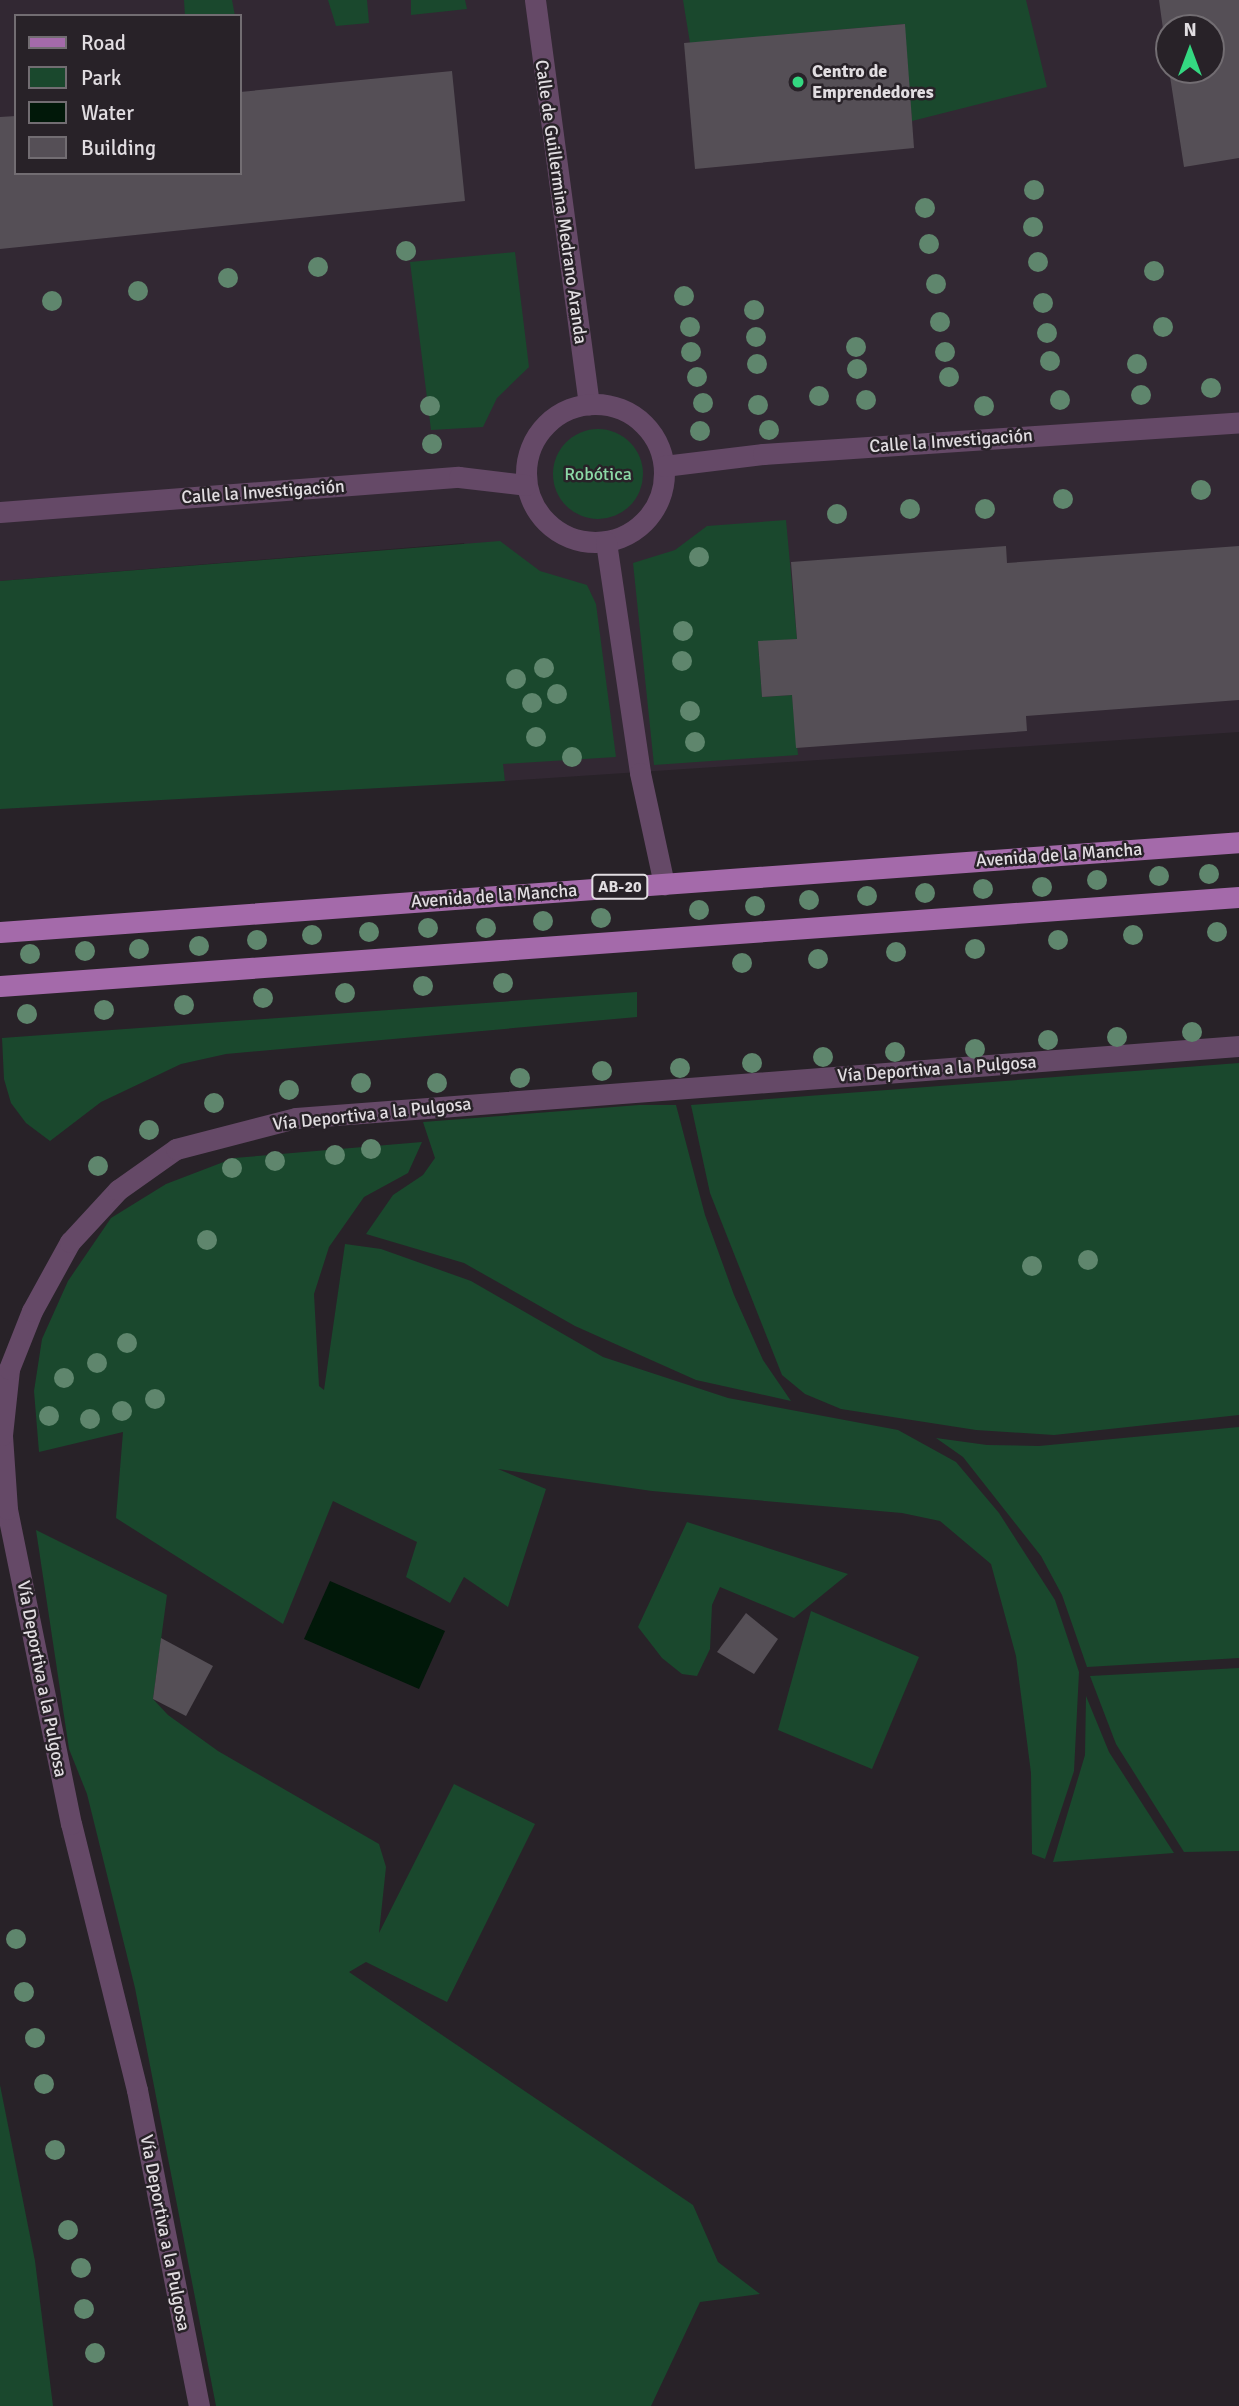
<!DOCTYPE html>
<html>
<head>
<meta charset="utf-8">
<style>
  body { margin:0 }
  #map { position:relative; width:1239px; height:2406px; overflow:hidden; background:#282228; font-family:Signika,sans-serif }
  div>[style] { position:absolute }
  .built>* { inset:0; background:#322833 }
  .green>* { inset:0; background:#1a482d }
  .round { border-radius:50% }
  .water>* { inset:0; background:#011809 }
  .building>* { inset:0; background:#554f56 }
  .street>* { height:21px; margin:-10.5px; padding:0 10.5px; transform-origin:10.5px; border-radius:10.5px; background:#654967 }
  .street>.ring { margin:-10.5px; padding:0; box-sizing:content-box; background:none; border:21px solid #654967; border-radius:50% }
  .primary>* { height:21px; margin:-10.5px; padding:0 10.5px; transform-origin:10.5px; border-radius:10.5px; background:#a46aaa }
  .trees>* { width:20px; height:20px; margin:-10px; border-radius:50%; background:#5f866d }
  .dots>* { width:19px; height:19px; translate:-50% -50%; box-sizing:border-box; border:4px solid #282228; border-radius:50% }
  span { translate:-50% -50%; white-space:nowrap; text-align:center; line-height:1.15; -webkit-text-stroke:5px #282228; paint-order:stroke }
  .shield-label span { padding:2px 5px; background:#282228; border:2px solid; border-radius:5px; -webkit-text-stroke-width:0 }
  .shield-label { font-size:16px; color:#e1dde1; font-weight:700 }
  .poi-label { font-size:18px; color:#e1dde1; font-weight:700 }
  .left { translate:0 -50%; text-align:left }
  .street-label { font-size:18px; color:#e1dde1 }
  .park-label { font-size:18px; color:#8cd8a6 }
  .legend { position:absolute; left:14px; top:14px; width:228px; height:161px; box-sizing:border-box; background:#282228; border:2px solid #726d72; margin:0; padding:9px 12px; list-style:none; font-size:21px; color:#e1dde1 }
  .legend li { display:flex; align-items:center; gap:14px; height:35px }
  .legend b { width:35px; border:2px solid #726d72 }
  .north { position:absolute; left:1155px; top:14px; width:70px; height:70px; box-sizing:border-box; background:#282228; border:2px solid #726d72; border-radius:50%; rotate:0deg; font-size:19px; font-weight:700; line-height:28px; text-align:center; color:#e1dde1 }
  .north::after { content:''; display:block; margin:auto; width:24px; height:32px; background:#34d881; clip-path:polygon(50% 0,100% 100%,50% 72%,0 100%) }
</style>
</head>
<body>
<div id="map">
  <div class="built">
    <i style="clip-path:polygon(evenodd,0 0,1239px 0,1239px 732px,505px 781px,464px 543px,0 581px,0 0,16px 16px,240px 16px,240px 173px,16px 173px,16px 16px,0 0,1169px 28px,1211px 28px,1211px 70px,1169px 70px,1169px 28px)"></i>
  </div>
  <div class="green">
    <i style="clip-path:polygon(184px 0,232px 0,235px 16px,185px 16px)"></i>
    <i style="clip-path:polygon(328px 0,367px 0,369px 23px,336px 26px)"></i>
    <i style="clip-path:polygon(411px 0,465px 0,467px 9px,411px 15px)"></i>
    <i style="clip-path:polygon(683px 0,1026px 0,1047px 87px,912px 121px,904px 24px,690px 43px)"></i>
    <i style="clip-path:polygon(515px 252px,529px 367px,497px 398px,483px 427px,431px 430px,410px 262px)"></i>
    <i class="round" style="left:553px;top:429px;width:90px;height:90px"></i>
    <i style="clip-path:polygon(786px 520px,797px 639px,758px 642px,762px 697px,792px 695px,798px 755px,654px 765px,633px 563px,675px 550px,707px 526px)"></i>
    <i style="clip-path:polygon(500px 541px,540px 571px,587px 585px,596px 604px,616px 757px,503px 764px,505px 781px,0 809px,0 581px)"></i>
    <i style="clip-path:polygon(637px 992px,637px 1017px,226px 1054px,181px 1064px,101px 1102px,50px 1141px,26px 1123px,11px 1103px,4px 1079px,2px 1038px)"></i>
    <i style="clip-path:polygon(1239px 1063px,1239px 1415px,1054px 1435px,976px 1430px,841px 1409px,805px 1394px,782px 1375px,710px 1193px,691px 1105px)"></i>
    <i style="clip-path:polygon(639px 1105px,676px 1105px,705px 1215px,734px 1295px,763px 1360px,791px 1401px,696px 1380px,575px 1326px,464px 1263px,366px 1234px,393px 1195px,423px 1175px,435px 1158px,423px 1122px)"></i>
    <i style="clip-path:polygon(422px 1142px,408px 1173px,364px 1197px,329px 1247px,314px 1294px,319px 1386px,324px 1390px,345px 1244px,381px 1249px,471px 1281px,603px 1357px,728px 1398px,898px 1430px,956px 1462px,999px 1513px,1055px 1600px,1079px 1672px,1074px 1771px,1045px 1859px,1032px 1854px,1031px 1773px,1016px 1656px,991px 1564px,940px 1521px,902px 1513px,652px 1491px,498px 1469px,546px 1489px,508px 1607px,464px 1577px,450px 1603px,406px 1577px,417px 1542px,333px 1501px,283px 1624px,116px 1518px,123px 1432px,39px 1452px,34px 1391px,42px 1339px,68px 1281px,111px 1218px,166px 1184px,234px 1158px)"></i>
    <i style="clip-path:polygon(1239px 1427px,1239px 1658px,1087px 1667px,1062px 1595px,1041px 1556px,963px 1457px,936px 1438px,987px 1445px,1039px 1446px)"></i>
    <i style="clip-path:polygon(687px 1522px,848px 1574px,794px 1618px,720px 1587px,712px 1605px,710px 1649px,697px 1676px,682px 1674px,662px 1658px,638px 1627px)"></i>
    <i style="clip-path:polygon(36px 1530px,167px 1595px,153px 1699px,168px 1715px,218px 1751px,379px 1844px,386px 1867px,379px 1933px,454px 1784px,535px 1824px,447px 2002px,366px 1962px,349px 1972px,693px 2205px,718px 2262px,760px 2294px,700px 2302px,651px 2406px,216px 2406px,135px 1988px,87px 1794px,69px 1749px)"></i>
    <i style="clip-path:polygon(811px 1611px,919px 1657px,872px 1769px,778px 1730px)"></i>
    <i style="clip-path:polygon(1239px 1668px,1239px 1851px,1184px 1852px,1116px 1744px,1090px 1676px)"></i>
    <i style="clip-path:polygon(1086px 1696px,1109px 1752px,1174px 1853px,1053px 1862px,1085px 1755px)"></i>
    <i style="clip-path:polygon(0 2085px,35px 2261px,53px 2406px,0 2406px)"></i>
  </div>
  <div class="water">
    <i style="clip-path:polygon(330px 1581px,445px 1631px,419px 1689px,304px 1639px)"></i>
  </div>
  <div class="building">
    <i style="clip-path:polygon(1159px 0,1239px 0,1239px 158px,1184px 167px,1169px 70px,1211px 70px,1211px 28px,1169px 28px,1167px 58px)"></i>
    <i style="clip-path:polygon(905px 24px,914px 148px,695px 169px,684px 43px)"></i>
    <i style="clip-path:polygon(452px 71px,465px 201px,0 249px,0 117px,16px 116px,16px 173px,240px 173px,240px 92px)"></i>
    <i style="clip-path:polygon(1006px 546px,1007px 563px,1239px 546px,1239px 700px,1026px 716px,1027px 731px,796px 748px,792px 695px,762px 697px,758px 641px,797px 639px,791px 562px)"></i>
    <i style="clip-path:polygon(746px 1613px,778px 1639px,754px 1674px,717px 1652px)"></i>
    <i style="clip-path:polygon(161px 1638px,213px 1666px,186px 1716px,153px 1699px)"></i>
  </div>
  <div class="street">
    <i style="left:535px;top:0;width:408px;rotate:82.4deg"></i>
    <i class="ring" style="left:526px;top:404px;width:117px;height:117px"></i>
    <i style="left:664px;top:466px;width:100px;rotate:-6.9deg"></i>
    <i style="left:763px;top:454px;width:477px;rotate:-3.8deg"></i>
    <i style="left:0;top:512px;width:460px;rotate:-4.4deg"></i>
    <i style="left:459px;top:477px;width:67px;rotate:6.8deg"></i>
    <i style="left:606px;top:542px;width:233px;rotate:81.6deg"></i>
    <i style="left:640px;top:773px;width:114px;rotate:77.8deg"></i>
    <i style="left:199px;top:2406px;width:322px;rotate:-101.1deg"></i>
    <i style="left:137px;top:2090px;width:274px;rotate:-103.9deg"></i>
    <i style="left:71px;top:1824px;width:321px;rotate:-101.5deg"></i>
    <i style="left:7px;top:1509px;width:74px;rotate:-93.9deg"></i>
    <i style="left:2px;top:1435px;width:66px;rotate:-83.9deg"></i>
    <i style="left:9px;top:1369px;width:62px;rotate:-68.4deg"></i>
    <i style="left:32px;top:1311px;width:79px;rotate:-61.2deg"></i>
    <i style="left:70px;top:1242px;width:71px;rotate:-47.3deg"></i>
    <i style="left:118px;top:1190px;width:71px;rotate:-35.3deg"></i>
    <i style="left:176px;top:1149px;width:124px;rotate:-14.5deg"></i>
    <i style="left:296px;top:1118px;width:946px;rotate:-4.37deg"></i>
  </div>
  <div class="primary">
    <i style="left:0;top:932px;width:1242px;rotate:-4.15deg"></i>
    <i style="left:0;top:986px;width:1242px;rotate:-4.11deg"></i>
  </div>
  <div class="trees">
    <i style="left:1034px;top:190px"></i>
    <i style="left:925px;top:208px"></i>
    <i style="left:1033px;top:227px"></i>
    <i style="left:929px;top:244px"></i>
    <i style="left:406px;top:251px"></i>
    <i style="left:1038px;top:262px"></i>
    <i style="left:318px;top:267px"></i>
    <i style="left:1154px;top:271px"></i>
    <i style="left:228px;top:278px"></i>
    <i style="left:936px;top:284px"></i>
    <i style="left:138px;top:291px"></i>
    <i style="left:684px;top:296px"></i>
    <i style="left:52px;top:301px"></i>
    <i style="left:1043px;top:303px"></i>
    <i style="left:754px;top:310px"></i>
    <i style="left:940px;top:322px"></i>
    <i style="left:690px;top:327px"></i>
    <i style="left:1163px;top:327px"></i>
    <i style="left:1047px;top:333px"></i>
    <i style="left:756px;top:337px"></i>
    <i style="left:856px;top:347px"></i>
    <i style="left:691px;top:352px"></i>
    <i style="left:945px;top:352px"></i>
    <i style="left:1050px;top:361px"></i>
    <i style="left:757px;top:364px"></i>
    <i style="left:1137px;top:364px"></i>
    <i style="left:857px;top:369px"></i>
    <i style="left:697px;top:377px"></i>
    <i style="left:949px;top:377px"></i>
    <i style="left:1211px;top:388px"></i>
    <i style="left:1141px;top:395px"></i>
    <i style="left:819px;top:396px"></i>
    <i style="left:866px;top:400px"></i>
    <i style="left:1060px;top:400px"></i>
    <i style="left:703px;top:403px"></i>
    <i style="left:758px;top:405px"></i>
    <i style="left:430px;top:406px"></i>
    <i style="left:984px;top:406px"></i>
    <i style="left:769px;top:430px"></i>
    <i style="left:700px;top:431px"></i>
    <i style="left:432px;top:444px"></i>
    <i style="left:1201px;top:490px"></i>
    <i style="left:1063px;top:499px"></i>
    <i style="left:910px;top:509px"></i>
    <i style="left:985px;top:509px"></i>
    <i style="left:837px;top:514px"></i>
    <i style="left:699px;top:557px"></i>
    <i style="left:683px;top:631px"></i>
    <i style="left:682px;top:661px"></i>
    <i style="left:544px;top:668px"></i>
    <i style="left:516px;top:679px"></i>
    <i style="left:557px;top:694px"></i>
    <i style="left:532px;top:703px"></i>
    <i style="left:690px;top:711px"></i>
    <i style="left:536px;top:737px"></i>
    <i style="left:695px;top:742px"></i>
    <i style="left:572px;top:757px"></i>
    <i style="left:1209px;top:874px"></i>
    <i style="left:1159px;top:876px"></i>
    <i style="left:1097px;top:880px"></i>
    <i style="left:1042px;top:887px"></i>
    <i style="left:983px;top:889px"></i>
    <i style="left:925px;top:893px"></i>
    <i style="left:867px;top:896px"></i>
    <i style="left:809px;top:900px"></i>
    <i style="left:755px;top:906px"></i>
    <i style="left:699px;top:910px"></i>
    <i style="left:601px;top:918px"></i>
    <i style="left:543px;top:921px"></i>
    <i style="left:428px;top:928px"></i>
    <i style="left:486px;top:928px"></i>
    <i style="left:369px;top:932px"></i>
    <i style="left:1217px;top:932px"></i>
    <i style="left:312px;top:935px"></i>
    <i style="left:1133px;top:935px"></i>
    <i style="left:257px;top:940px"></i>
    <i style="left:1058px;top:940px"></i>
    <i style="left:199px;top:946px"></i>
    <i style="left:139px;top:949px"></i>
    <i style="left:975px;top:949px"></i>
    <i style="left:85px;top:951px"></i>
    <i style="left:896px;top:952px"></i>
    <i style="left:30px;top:954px"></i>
    <i style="left:818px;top:959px"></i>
    <i style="left:742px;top:963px"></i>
    <i style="left:503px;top:983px"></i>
    <i style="left:423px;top:986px"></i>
    <i style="left:345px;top:993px"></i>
    <i style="left:263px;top:998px"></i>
    <i style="left:184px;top:1005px"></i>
    <i style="left:104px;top:1010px"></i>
    <i style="left:27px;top:1014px"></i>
    <i style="left:1192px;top:1032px"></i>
    <i style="left:1117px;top:1037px"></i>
    <i style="left:1048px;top:1040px"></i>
    <i style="left:975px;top:1049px"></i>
    <i style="left:895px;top:1052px"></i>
    <i style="left:823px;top:1057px"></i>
    <i style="left:752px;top:1063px"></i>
    <i style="left:680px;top:1068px"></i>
    <i style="left:602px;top:1071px"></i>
    <i style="left:520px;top:1078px"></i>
    <i style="left:361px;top:1083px"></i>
    <i style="left:437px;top:1083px"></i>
    <i style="left:289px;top:1090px"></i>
    <i style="left:214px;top:1103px"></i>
    <i style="left:149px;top:1130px"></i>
    <i style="left:371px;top:1149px"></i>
    <i style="left:335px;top:1155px"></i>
    <i style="left:275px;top:1161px"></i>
    <i style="left:98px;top:1166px"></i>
    <i style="left:232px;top:1168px"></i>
    <i style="left:207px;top:1240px"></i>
    <i style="left:1088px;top:1260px"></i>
    <i style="left:1032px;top:1266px"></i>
    <i style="left:127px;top:1343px"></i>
    <i style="left:97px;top:1363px"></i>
    <i style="left:64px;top:1378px"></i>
    <i style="left:155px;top:1399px"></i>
    <i style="left:122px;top:1411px"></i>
    <i style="left:49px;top:1416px"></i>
    <i style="left:90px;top:1419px"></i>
    <i style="left:16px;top:1939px"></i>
    <i style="left:24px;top:1992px"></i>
    <i style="left:35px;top:2038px"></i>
    <i style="left:44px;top:2084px"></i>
    <i style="left:55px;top:2150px"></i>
    <i style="left:68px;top:2230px"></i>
    <i style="left:81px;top:2268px"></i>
    <i style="left:84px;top:2309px"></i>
    <i style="left:95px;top:2353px"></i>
  </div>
  <div class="dots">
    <i style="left:798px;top:82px;background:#34d881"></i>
  </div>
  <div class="shield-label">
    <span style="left:620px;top:887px">AB-20</span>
  </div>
  <div class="poi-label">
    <span class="left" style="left:812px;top:82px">Centro de<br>Emprendedores</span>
  </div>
  <div class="street-label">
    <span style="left:561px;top:202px;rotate:82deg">Calle de Guillermina Medrano Aranda</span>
    <span style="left:951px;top:441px;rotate:-4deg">Calle la Investigación</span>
    <span style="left:263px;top:492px;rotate:-4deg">Calle la Investigación</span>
    <span style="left:1059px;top:855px;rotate:-4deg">Avenida de la Mancha</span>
    <span style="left:494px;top:896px;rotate:-4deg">Avenida de la Mancha</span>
    <span style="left:937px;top:1069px;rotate:-4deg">Vía Deportiva a la Pulgosa</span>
    <span style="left:372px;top:1114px;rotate:-6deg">Vía Deportiva a la Pulgosa</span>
    <span style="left:42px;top:1679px;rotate:79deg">Vía Deportiva a la Pulgosa</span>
    <span style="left:165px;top:2233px;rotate:79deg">Vía Deportiva a la Pulgosa</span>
  </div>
  <div class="park-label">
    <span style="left:598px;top:474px">Robótica</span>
  </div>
  <ul class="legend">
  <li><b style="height:9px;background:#a46aaa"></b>Road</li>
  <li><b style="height:19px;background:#1a482d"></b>Park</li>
  <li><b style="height:19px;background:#011809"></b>Water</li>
  <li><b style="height:19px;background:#554f56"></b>Building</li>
  </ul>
  <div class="north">N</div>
</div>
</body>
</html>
